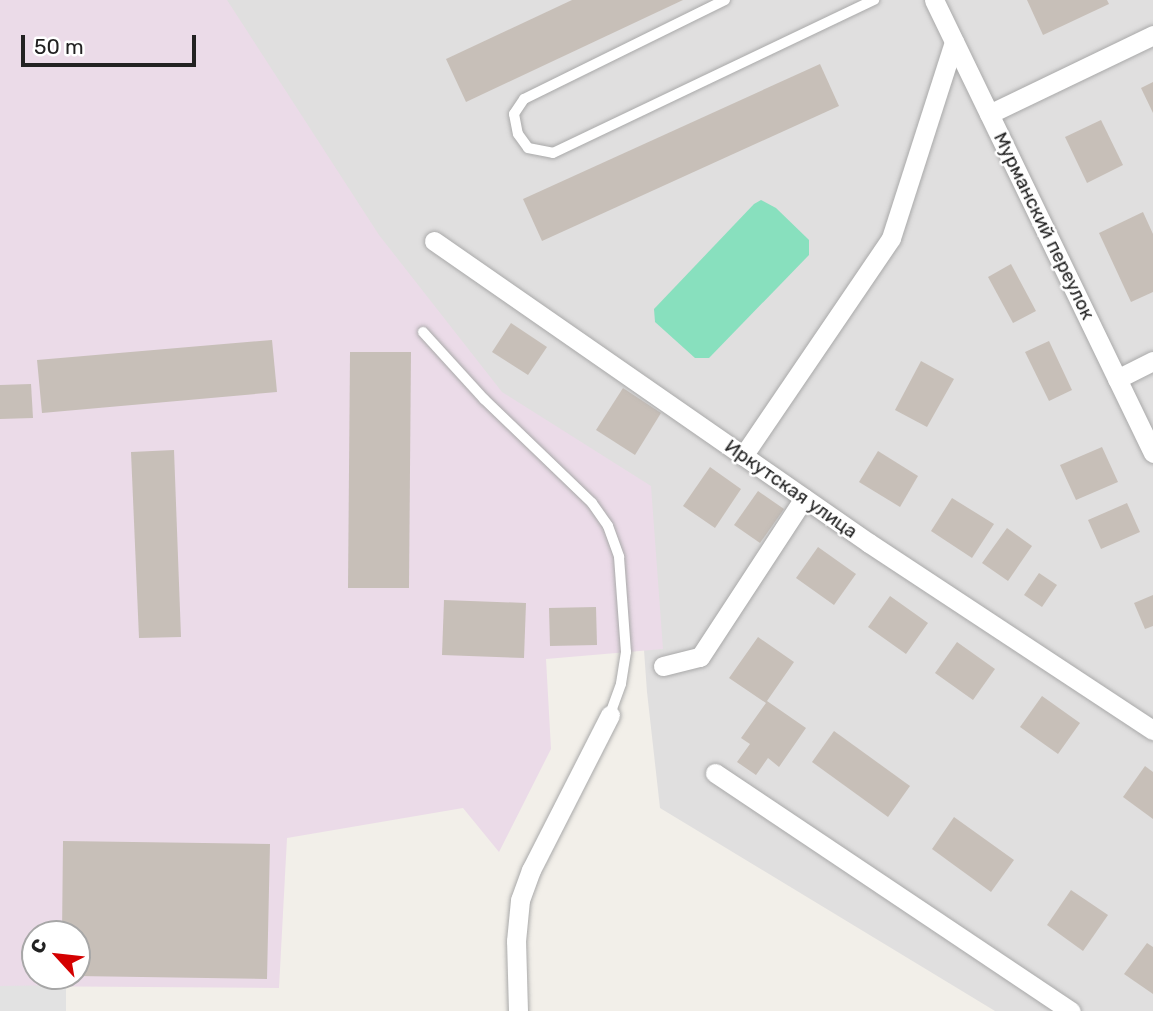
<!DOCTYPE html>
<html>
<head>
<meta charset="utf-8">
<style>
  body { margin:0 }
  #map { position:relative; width:1153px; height:1011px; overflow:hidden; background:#f2efe9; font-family:Rubik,sans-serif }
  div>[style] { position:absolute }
  .residential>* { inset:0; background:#e0dfdf }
  .industrial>* { inset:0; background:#ebdbe8 }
  .pitch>* { inset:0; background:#88e0be }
  .parking>* { inset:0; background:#e2e2e2 }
  .building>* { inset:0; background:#c7bfb8 }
  .roads { filter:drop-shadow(0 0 2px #a9a9a9) drop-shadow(0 0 2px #a9a9a9) }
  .lane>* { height:10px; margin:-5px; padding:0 5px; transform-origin:5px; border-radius:5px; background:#fff }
  .street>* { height:19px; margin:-9.5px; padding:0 9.5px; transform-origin:9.5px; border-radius:9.5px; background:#fff }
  span { translate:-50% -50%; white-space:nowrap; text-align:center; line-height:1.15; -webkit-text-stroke:5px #fff; paint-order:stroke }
  .street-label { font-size:19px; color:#222 }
  .north { position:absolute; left:21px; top:920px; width:70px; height:70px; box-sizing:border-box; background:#fff; border:2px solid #a7a7a7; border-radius:50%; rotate:297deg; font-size:19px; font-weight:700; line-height:28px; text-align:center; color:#222 }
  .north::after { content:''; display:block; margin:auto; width:24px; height:32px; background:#d40000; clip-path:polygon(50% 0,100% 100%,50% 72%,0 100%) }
  .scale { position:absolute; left:21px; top:35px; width:175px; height:32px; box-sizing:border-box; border:4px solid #222; border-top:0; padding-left:9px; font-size:21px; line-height:24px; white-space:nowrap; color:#222; -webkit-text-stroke:5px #fff; paint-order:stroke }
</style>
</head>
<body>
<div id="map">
  <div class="residential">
    <i style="clip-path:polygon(190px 0,1153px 0,1153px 1011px,995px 1011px,660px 808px,647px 692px,633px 496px,499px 413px)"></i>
  </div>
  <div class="industrial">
    <i style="clip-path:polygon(evenodd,0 0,227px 0,379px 235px,502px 392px,651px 486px,663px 649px,546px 659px,551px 749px,499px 852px,463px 808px,287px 838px,279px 988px,0 986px,0 0,35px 934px,77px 934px,77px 976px,35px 976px,35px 934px)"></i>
  </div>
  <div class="pitch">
    <i style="clip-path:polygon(761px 200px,776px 208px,809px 240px,809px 255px,709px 358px,695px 358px,655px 322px,654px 309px,754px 204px)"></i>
  </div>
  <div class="parking">
    <i style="clip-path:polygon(66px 985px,66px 1011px,0 1011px,0 986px)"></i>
  </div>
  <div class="building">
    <i style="clip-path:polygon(572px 0,683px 0,466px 102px,446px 59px)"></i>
    <i style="clip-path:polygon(1027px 0,1107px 0,1109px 4px,1043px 35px)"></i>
    <i style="clip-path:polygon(820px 64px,839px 106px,542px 241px,523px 199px)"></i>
    <i style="clip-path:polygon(1153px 82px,1153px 113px,1141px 88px)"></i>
    <i style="clip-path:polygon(1101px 120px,1123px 165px,1087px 183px,1065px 137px)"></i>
    <i style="clip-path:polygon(1143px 212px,1153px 234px,1153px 292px,1131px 302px,1099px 233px)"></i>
    <i style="clip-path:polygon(1011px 264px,1036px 311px,1013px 323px,988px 277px)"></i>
    <i style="clip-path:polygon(511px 323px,547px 347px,528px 375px,492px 352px)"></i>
    <i style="clip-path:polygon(272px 340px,277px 392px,42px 413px,37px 360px)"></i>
    <i style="clip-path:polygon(1049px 341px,1072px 390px,1049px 401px,1025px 352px)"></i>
    <i style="clip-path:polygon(350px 352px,411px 352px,409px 588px,348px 588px)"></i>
    <i style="clip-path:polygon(921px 361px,954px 379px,927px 427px,895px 410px)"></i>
    <i style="clip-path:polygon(31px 384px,33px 418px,0 419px,0 385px)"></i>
    <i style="clip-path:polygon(623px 388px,661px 413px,635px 455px,596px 430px)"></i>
    <i style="clip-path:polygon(1102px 447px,1118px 482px,1076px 500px,1060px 465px)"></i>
    <i style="clip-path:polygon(174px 450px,181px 637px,139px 638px,131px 452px)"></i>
    <i style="clip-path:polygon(878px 451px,918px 476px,900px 507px,859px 482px)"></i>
    <i style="clip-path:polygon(710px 467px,741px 489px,715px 528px,683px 506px)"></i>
    <i style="clip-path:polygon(758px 491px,784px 509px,760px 543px,734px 525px)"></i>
    <i style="clip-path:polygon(952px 498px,994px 524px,972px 558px,931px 531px)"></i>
    <i style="clip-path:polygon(1127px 503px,1140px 532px,1101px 549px,1088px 520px)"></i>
    <i style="clip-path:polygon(1007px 528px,1032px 546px,1008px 581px,982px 563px)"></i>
    <i style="clip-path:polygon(818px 547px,856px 574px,834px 605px,796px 578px)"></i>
    <i style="clip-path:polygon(1039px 573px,1057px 585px,1042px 607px,1024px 595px)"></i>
    <i style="clip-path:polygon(1153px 595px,1153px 626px,1145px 629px,1134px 603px)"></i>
    <i style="clip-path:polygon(890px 596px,928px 623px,906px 654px,868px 627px)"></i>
    <i style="clip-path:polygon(444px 600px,526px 603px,524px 658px,442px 655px)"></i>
    <i style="clip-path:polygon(596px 607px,597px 645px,550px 646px,549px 608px)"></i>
    <i style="clip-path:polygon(758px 637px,794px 662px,767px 701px,806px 728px,779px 767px,768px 758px,756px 775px,737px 762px,750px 744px,741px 738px,766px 703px,729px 678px)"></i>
    <i style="clip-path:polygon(957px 642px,995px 669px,973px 700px,935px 673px)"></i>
    <i style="clip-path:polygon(1042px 696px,1080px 723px,1058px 754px,1020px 727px)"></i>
    <i style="clip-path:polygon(834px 731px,910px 786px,888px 817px,812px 762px)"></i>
    <i style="clip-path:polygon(1145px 766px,1153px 772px,1153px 819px,1123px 797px)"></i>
    <i style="clip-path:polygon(954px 817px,1014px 860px,991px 892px,932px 849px)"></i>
    <i style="clip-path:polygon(63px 841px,270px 844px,267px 979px,77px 976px,77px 934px,62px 934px)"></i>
    <i style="clip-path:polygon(1071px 890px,1108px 915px,1083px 951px,1047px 925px)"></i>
    <i style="clip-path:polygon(1147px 943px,1153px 947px,1153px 994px,1124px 974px)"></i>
  </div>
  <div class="roads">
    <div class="lane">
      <i style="left:725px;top:0;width:224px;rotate:153.8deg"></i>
      <i style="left:524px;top:99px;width:18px;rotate:124deg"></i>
      <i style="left:514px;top:114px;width:20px;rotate:79deg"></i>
      <i style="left:518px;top:134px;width:17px;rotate:54deg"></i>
      <i style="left:528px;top:148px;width:25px;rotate:11deg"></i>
      <i style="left:553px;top:153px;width:356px;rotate:-25.5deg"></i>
      <i style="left:423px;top:332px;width:91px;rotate:47.7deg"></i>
      <i style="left:484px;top:399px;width:150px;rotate:43.9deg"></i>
      <i style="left:592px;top:503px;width:28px;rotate:55deg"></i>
      <i style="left:608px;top:526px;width:33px;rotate:70deg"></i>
      <i style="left:619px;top:557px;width:95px;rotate:85.8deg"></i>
      <i style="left:626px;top:652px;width:32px;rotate:99deg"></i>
      <i style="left:621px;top:684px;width:33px;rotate:110deg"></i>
    </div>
    <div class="street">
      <i style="left:934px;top:0;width:503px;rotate:64.2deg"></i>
      <i style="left:989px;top:114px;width:182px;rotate:-25.7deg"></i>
      <i style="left:434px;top:241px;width:530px;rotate:34.77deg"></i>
      <i style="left:869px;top:543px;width:340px;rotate:33.4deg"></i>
      <i style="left:1117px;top:379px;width:40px;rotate:-26.6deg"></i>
      <i style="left:743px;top:456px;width:263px;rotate:-55.8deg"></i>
      <i style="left:891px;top:238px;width:206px;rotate:-72.2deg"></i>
      <i style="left:663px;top:666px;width:38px;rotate:-14deg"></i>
      <i style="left:700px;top:657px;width:190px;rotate:-56.8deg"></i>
      <i style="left:715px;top:773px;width:428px;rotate:33.8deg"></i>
      <i style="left:518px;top:1011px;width:70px;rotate:-91.6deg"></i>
      <i style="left:516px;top:941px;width:41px;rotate:-84.4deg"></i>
      <i style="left:520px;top:900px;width:32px;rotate:-70deg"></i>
      <i style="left:531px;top:870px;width:174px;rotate:-63deg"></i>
    </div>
  </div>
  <div class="street-label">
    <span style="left:1044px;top:226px;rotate:64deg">Мурманский переулок</span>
    <span style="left:791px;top:489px;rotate:35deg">Иркутская улица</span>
  </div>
  <div class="north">С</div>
  <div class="scale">50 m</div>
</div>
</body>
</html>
